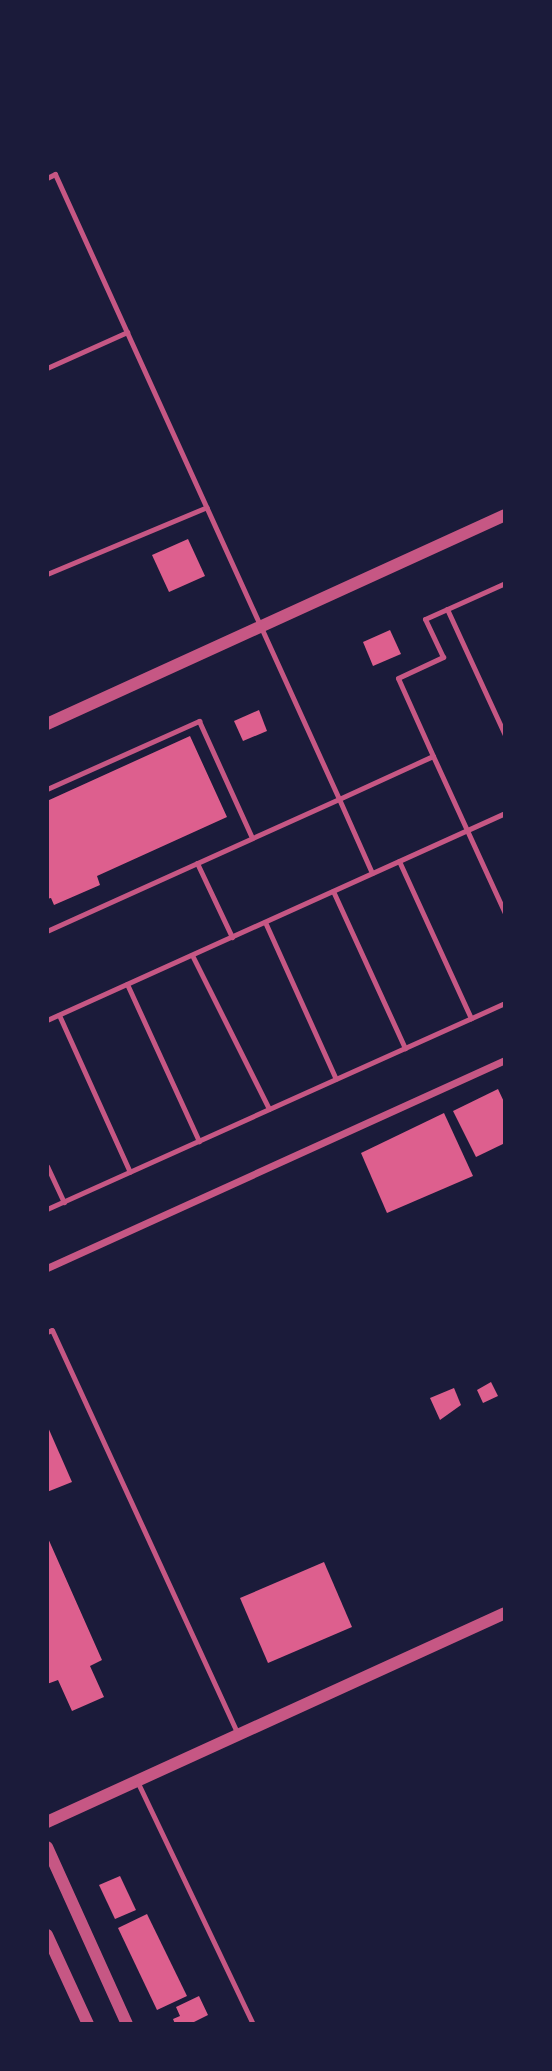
<!DOCTYPE html>
<html>
<head>
<meta charset="utf-8">
<style>
  body { margin:0 }
  #map { position:relative; width:552px; height:2071px; overflow:hidden; background:#1b1b3a; font-family:Signika,sans-serif }
  div>[style] { position:absolute }
  .building>* { inset:0; background:#dd5f8e }
  .service>* { height:5px; margin:-2.5px; padding:0 2.5px; transform-origin:2.5px; border-radius:2.5px; background:#c65784 }
  .minor>* { height:7px; margin:-3.5px; padding:0 3.5px; transform-origin:3.5px; border-radius:3.5px; background:#c65784 }
  .tertiary>* { height:12px; margin:-6px; padding:0 6px; transform-origin:6px; border-radius:6px; background:#c65784 }
  span { translate:-50% -50%; white-space:nowrap; text-align:center; line-height:1.15; -webkit-text-stroke:5px #1b1b3a; paint-order:stroke }
  .frame { position:absolute; inset:0; border:49px solid #1b1b3a; pointer-events:none }
</style>
</head>
<body>
<div id="map">
  <div class="building">
    <i style="clip-path:polygon(188px 539px,205px 576px,169px 592px,152px 555px)"></i>
    <i style="clip-path:polygon(390px 630px,401px 654px,373px 666px,363px 642px)"></i>
    <i style="clip-path:polygon(259px 710px,267px 731px,243px 741px,234px 721px)"></i>
    <i style="clip-path:polygon(190px 736px,227px 817px,97px 876px,100px 885px,54px 905px,51px 898px,47px 899px,47px 801px)"></i>
    <i style="clip-path:polygon(498px 1089px,505px 1104px,505px 1143px,476px 1157px,453px 1111px)"></i>
    <i style="clip-path:polygon(444px 1113px,473px 1176px,387px 1213px,361px 1153px)"></i>
    <i style="clip-path:polygon(491px 1382px,498px 1396px,483px 1403px,477px 1390px)"></i>
    <i style="clip-path:polygon(454px 1388px,461px 1405px,440px 1420px,430px 1398px)"></i>
    <i style="clip-path:polygon(47px 1425px,72px 1482px,47px 1492px)"></i>
    <i style="clip-path:polygon(47px 1536px,102px 1660px,90px 1666px,104px 1697px,72px 1711px,58px 1680px,47px 1684px)"></i>
    <i style="clip-path:polygon(324px 1562px,352px 1627px,268px 1663px,240px 1598px)"></i>
    <i style="clip-path:polygon(120px 1876px,136px 1910px,115px 1919px,99px 1885px)"></i>
    <i style="clip-path:polygon(147px 1914px,187px 1996px,157px 2010px,118px 1928px)"></i>
    <i style="clip-path:polygon(199px 1996px,208px 2015px,190px 2024px,175px 2024px,173px 2019px,180px 2016px,176px 2007px)"></i>
  </div>
  <div class="service">
    <i style="left:47px;top:178px;width:9px;rotate:-27deg"></i>
    <i style="left:55px;top:174px;width:686px;rotate:65.56deg"></i>
    <i style="left:339px;top:799px;width:320px;rotate:155.7deg"></i>
    <i style="left:47px;top:368px;width:88px;rotate:-24.2deg"></i>
    <i style="left:47px;top:574px;width:173px;rotate:-22.7deg"></i>
    <i style="left:447px;top:609px;width:139px;rotate:65.3deg"></i>
    <i style="left:433px;top:756px;width:173px;rotate:65.4deg"></i>
    <i style="left:47px;top:789px;width:167px;rotate:-24.1deg"></i>
    <i style="left:199px;top:721px;width:128px;rotate:65.6deg"></i>
    <i style="left:399px;top:861px;width:173px;rotate:65.4deg"></i>
    <i style="left:197px;top:863px;width:82px;rotate:64.7deg"></i>
    <i style="left:372px;top:873px;width:81px;rotate:-114deg"></i>
    <i style="left:339px;top:799px;width:103px;rotate:-24.6deg"></i>
    <i style="left:433px;top:756px;width:85px;rotate:-114.2deg"></i>
    <i style="left:398px;top:678px;width:50px;rotate:-25deg"></i>
    <i style="left:443px;top:657px;width:42px;rotate:-115.3deg"></i>
    <i style="left:425px;top:619px;width:88px;rotate:-24.2deg"></i>
    <i style="left:333px;top:891px;width:173px;rotate:65.4deg"></i>
    <i style="left:265px;top:922px;width:172px;rotate:65.7deg"></i>
    <i style="left:192px;top:955px;width:172px;rotate:63.4deg"></i>
    <i style="left:127px;top:984px;width:173px;rotate:65.4deg"></i>
    <i style="left:59px;top:1015px;width:172px;rotate:65.7deg"></i>
    <i style="left:47px;top:1020px;width:503px;rotate:-24.32deg"></i>
    <i style="left:47px;top:1166px;width:40px;rotate:65deg"></i>
    <i style="left:47px;top:1209px;width:502px;rotate:-24.22deg"></i>
    <i style="left:47px;top:1332px;width:5px;rotate:-22deg"></i>
    <i style="left:52px;top:1330px;width:446px;rotate:65.3deg"></i>
    <i style="left:137px;top:1781px;width:269px;rotate:64.5deg"></i>
  </div>
  <div class="minor">
    <i style="left:47px;top:1268px;width:503px;rotate:-24.43deg"></i>
  </div>
  <div class="tertiary">
    <i style="left:47px;top:724px;width:503px;rotate:-24.53deg"></i>
    <i style="left:47px;top:1822px;width:503px;rotate:-24.53deg"></i>
    <i style="left:47px;top:1847px;width:194px;rotate:65.7deg"></i>
    <i style="left:47px;top:1935px;width:98px;rotate:65.3deg"></i>
  </div>
  <div class="frame"></div>
</div>
</body>
</html>
